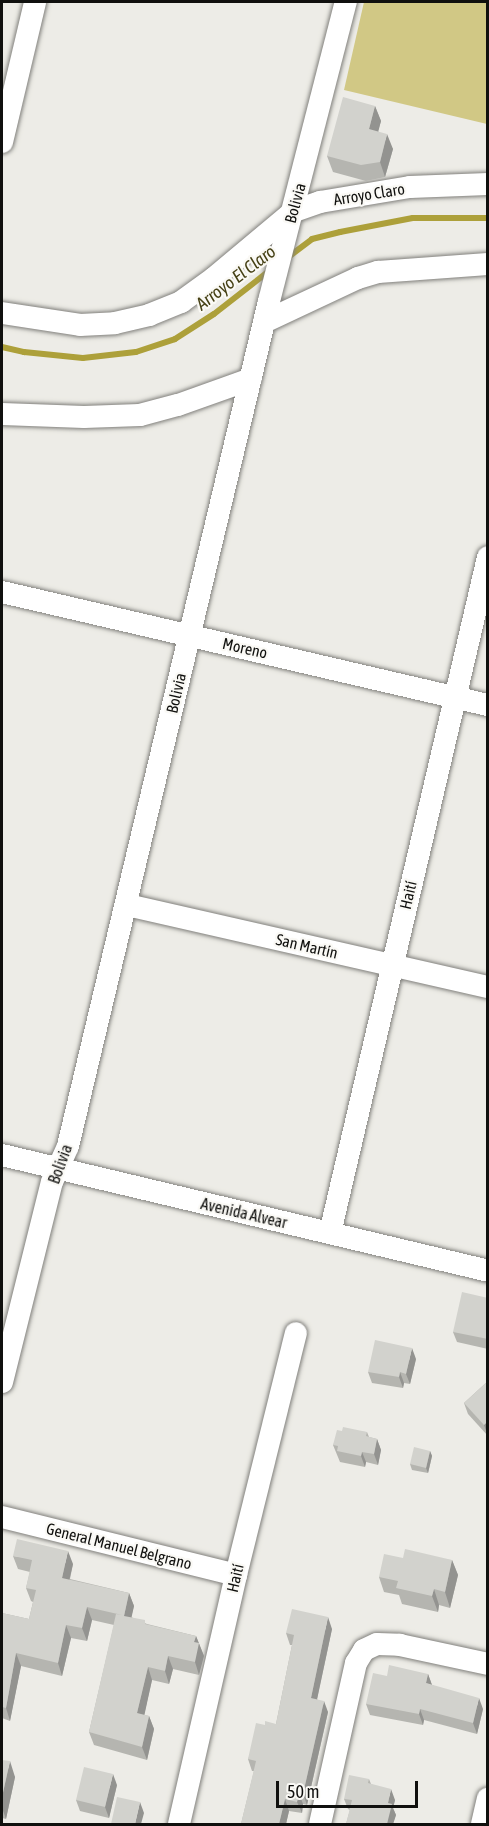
<!DOCTYPE html>
<html>
<head>
<meta charset="utf-8">
<style>
  body { margin:0 }
  #map { position:relative; width:489px; height:1826px; overflow:hidden; background:#edece7; font-family:"Asap Condensed",sans-serif }
  div>[style] { position:absolute }
  .green>* { inset:0; background:#d1c885 }
  .stream>* { height:6px; margin:-3px; padding:0 3px; transform-origin:3px; border-radius:3px; background:#ada03a }
  .roads { filter:drop-shadow(0 0 2px #81807c) drop-shadow(0 0 2px #81807c) }
  .minor>* { height:22px; margin:-11px; padding:0 11px; transform-origin:11px; border-radius:11px; background:#fff }
  .wall>* { inset:0; background:#b5b5b0 }
  .shaded-wall>* { inset:0; background:#939390 }
  .building>* { inset:0; background:#d2d2cd }
  span { translate:-50% -50%; white-space:nowrap; text-align:center; line-height:1.15; -webkit-text-stroke:4.5px #faf9f5; paint-order:stroke }
  .street-label { font-size:16px; color:#10100e }
  .water-label { font-size:18px; color:#454015; font-style:italic }
  .frame { position:absolute; inset:0; border:3px solid #10100e; pointer-events:none }
  .scale { position:absolute; left:276px; top:1781px; width:142px; height:27px; box-sizing:border-box; border:3px solid #10100e; border-top:0; padding-left:8px; font-size:18px; line-height:21px; white-space:nowrap; color:#10100e; -webkit-text-stroke:4px #faf9f5; paint-order:stroke }
</style>
</head>
<body>
<div id="map">
  <div class="green">
    <i style="clip-path:polygon(364px 2px,487px 2px,487px 124px,344px 90px)"></i>
  </div>
  <div class="stream">
    <i style="left:287px;top:258px;width:31px;rotate:-37deg"></i>
    <i style="left:312px;top:239px;width:29px;rotate:-14deg"></i>
    <i style="left:340px;top:232px;width:74px;rotate:-10.9deg"></i>
    <i style="left:413px;top:218px;width:75px"></i>
    <i style="left:2px;top:347px;width:23px;rotate:13deg"></i>
    <i style="left:24px;top:352px;width:59px;rotate:5.8deg"></i>
    <i style="left:83px;top:358px;width:53px;rotate:-6.5deg"></i>
    <i style="left:136px;top:352px;width:41px;rotate:-18.4deg"></i>
    <i style="left:175px;top:339px;width:46px;rotate:-32.7deg"></i>
    <i style="left:214px;top:314px;width:70px;rotate:-38deg"></i>
  </div>
  <div class="roads">
    <div class="minor">
      <i style="left:2px;top:142px;width:144px;rotate:-76.7deg"></i>
      <i style="left:2px;top:313px;width:79px;rotate:8.7deg"></i>
      <i style="left:80px;top:325px;width:35px;rotate:-3deg"></i>
      <i style="left:115px;top:323px;width:35px;rotate:-13deg"></i>
      <i style="left:149px;top:315px;width:35px;rotate:-22deg"></i>
      <i style="left:181px;top:302px;width:41px;rotate:-36deg"></i>
      <i style="left:214px;top:278px;width:104px;rotate:-39.9deg"></i>
      <i style="left:294px;top:211px;width:28px;rotate:-19deg"></i>
      <i style="left:320px;top:202px;width:91px;rotate:-9.5deg"></i>
      <i style="left:410px;top:187px;width:78px;rotate:-2.2deg"></i>
      <i style="left:264px;top:322px;width:104px;rotate:-25.1deg"></i>
      <i style="left:358px;top:278px;width:21px;rotate:-17deg"></i>
      <i style="left:378px;top:272px;width:110px;rotate:-4.2deg"></i>
      <i style="left:2px;top:414px;width:82px;rotate:2.1deg"></i>
      <i style="left:84px;top:417px;width:56px;rotate:-2deg"></i>
      <i style="left:140px;top:415px;width:39px;rotate:-15deg"></i>
      <i style="left:178px;top:405px;width:77px;rotate:-19.6deg"></i>
      <i style="left:2px;top:592px;width:499px;rotate:13.1deg"></i>
      <i style="left:127px;top:905px;width:370px;rotate:12.8deg"></i>
      <i style="left:2px;top:1155px;width:500px;rotate:13.4deg"></i>
      <i style="left:330px;top:1233px;width:694px;rotate:-76.84deg"></i>
      <i style="left:2px;top:1382px;width:206px;rotate:-76deg"></i>
      <i style="left:52px;top:1182px;width:39px;rotate:-66deg"></i>
      <i style="left:68px;top:1146px;width:869px;rotate:-76.62deg"></i>
      <i style="left:269px;top:301px;width:309px;rotate:-75.6deg"></i>
      <i style="left:2px;top:1517px;width:241px;rotate:13.9deg"></i>
      <i style="left:179px;top:1824px;width:255px;rotate:-77.1deg"></i>
      <i style="left:236px;top:1575px;width:249px;rotate:-76.1deg"></i>
      <i style="left:320px;top:1824px;width:165px;rotate:-77.4deg"></i>
      <i style="left:356px;top:1663px;width:15px;rotate:-58deg"></i>
      <i style="left:364px;top:1650px;width:14px;rotate:-25deg"></i>
      <i style="left:377px;top:1644px;width:23px;rotate:2deg"></i>
      <i style="left:400px;top:1645px;width:90px;rotate:12.2deg"></i>
      <i style="left:482px;top:1824px;width:26px;rotate:-77deg"></i>
    </div>
  </div>
  <div class="wall">
    <i style="clip-path:polygon(375px 106px,381px 121px,378px 131px,393px 149px,385px 177px,366px 181px,333px 172px,327px 156px)"></i>
    <i style="clip-path:polygon(488px 1298px,488px 1349px,457px 1342px,453px 1332px)"></i>
    <i style="clip-path:polygon(416px 1359px,410px 1384px,404px 1383px,403px 1388px,372px 1383px,368px 1372px)"></i>
    <i style="clip-path:polygon(488px 1381px,488px 1436px,468px 1414px,464px 1403px)"></i>
    <i style="clip-path:polygon(342px 1431px,367px 1432px,369px 1437px,377px 1439px,381px 1450px,378px 1465px,366px 1462px,365px 1467px,340px 1462px,333px 1445px)"></i>
    <i style="clip-path:polygon(430px 1451px,432px 1456px,428px 1473px,412px 1470px,410px 1464px)"></i>
    <i style="clip-path:polygon(13px 1556px,73px 1564px,70px 1579px,129px 1593px,134px 1606px,131px 1617px,147px 1624px,196px 1636px,204px 1656px,199px 1675px,173px 1669px,169px 1684px,152px 1680px,144px 1715px,149px 1716px,154px 1729px,147px 1760px,94px 1745px,89px 1732px,114px 1625px,92px 1620px,87px 1641px,71px 1638px,62px 1676px,21px 1666px,10px 1721px,2px 1718px,2px 1613px,29px 1619px,33px 1602px,31px 1601px,26px 1588px,30px 1572px,18px 1569px)"></i>
    <i style="clip-path:polygon(403px 1558px,452px 1560px,458px 1575px,450px 1608px,439px 1605px,438px 1612px,402px 1604px,399px 1595px,384px 1592px,379px 1577px)"></i>
    <i style="clip-path:polygon(332px 1629px,317px 1699px,328px 1712px,307px 1805px,303px 1804px,302px 1813px,289px 1811px,286px 1824px,241px 1824px,254px 1771px,252px 1771px,248px 1759px,265px 1725px,276px 1724px,292px 1645px,290px 1645px,286px 1633px)"></i>
    <i style="clip-path:polygon(428px 1674px,432px 1685px,483px 1709px,477px 1734px,424px 1720px,423px 1725px,370px 1715px,366px 1704px,387px 1676px)"></i>
    <i style="clip-path:polygon(2px 1760px,15px 1777px,6px 1819px,2px 1818px)"></i>
    <i style="clip-path:polygon(369px 1779px,371px 1784px,395px 1800px,393px 1808px,396px 1815px,393px 1824px,346px 1824px,350px 1810px,348px 1809px,344px 1799px)"></i>
    <i style="clip-path:polygon(117px 1785px,109px 1818px,80px 1811px,76px 1800px)"></i>
  </div>
  <div class="shaded-wall">
    <i style="clip-path:polygon(375px 106px,381px 121px,375px 144px,369px 129px)"></i>
    <i style="clip-path:polygon(387px 134px,393px 149px,385px 177px,380px 162px)"></i>
    <i style="clip-path:polygon(412px 1348px,416px 1359px,410px 1384px,406px 1374px)"></i>
    <i style="clip-path:polygon(400px 1372px,404px 1383px,403px 1388px,399px 1377px)"></i>
    <i style="clip-path:polygon(488px 1421px,488px 1436px,484px 1425px)"></i>
    <i style="clip-path:polygon(377px 1439px,381px 1450px,378px 1465px,374px 1454px)"></i>
    <i style="clip-path:polygon(430px 1451px,432px 1456px,428px 1473px,426px 1468px)"></i>
    <i style="clip-path:polygon(362px 1452px,366px 1462px,365px 1467px,361px 1456px)"></i>
    <i style="clip-path:polygon(68px 1551px,73px 1564px,67px 1590px,62px 1578px)"></i>
    <i style="clip-path:polygon(452px 1560px,458px 1575px,450px 1608px,445px 1592px)"></i>
    <i style="clip-path:polygon(434px 1589px,439px 1605px,438px 1612px,432px 1596px)"></i>
    <i style="clip-path:polygon(129px 1593px,134px 1606px,129px 1629px,124px 1616px)"></i>
    <i style="clip-path:polygon(87px 1607px,92px 1620px,87px 1641px,82px 1628px)"></i>
    <i style="clip-path:polygon(328px 1617px,332px 1629px,315px 1709px,311px 1698px)"></i>
    <i style="clip-path:polygon(66px 1625px,71px 1638px,62px 1676px,58px 1663px)"></i>
    <i style="clip-path:polygon(196px 1636px,204px 1656px,199px 1675px,195px 1662px,194px 1642px)"></i>
    <i style="clip-path:polygon(16px 1653px,21px 1666px,10px 1721px,6px 1708px)"></i>
    <i style="clip-path:polygon(168px 1656px,173px 1669px,169px 1684px,165px 1671px)"></i>
    <i style="clip-path:polygon(148px 1667px,152px 1680px,142px 1726px,137px 1713px)"></i>
    <i style="clip-path:polygon(428px 1674px,432px 1685px,426px 1683px)"></i>
    <i style="clip-path:polygon(479px 1698px,483px 1709px,477px 1734px,473px 1723px)"></i>
    <i style="clip-path:polygon(324px 1701px,328px 1712px,307px 1805px,303px 1794px)"></i>
    <i style="clip-path:polygon(420px 1709px,424px 1720px,423px 1725px,419px 1714px)"></i>
    <i style="clip-path:polygon(149px 1716px,154px 1729px,147px 1760px,142px 1747px)"></i>
    <i style="clip-path:polygon(10px 1761px,15px 1777px,6px 1819px,2px 1808px,2px 1797px)"></i>
    <i style="clip-path:polygon(113px 1774px,117px 1785px,109px 1818px,105px 1807px)"></i>
    <i style="clip-path:polygon(391px 1789px,395px 1800px,393px 1808px,396px 1815px,393px 1824px,387px 1824px,388px 1803px)"></i>
    <i style="clip-path:polygon(299px 1793px,303px 1804px,302px 1813px,297px 1802px)"></i>
    <i style="clip-path:polygon(285px 1799px,289px 1811px,286px 1824px,279px 1824px)"></i>
    <i style="clip-path:polygon(140px 1802px,144px 1813px,141px 1824px,135px 1824px)"></i>
  </div>
  <div class="building">
    <i style="clip-path:polygon(343px 97px,375px 106px,369px 129px,387px 134px,380px 162px,361px 165px,327px 156px)"></i>
    <i style="clip-path:polygon(462px 1292px,488px 1298px,488px 1339px,453px 1332px)"></i>
    <i style="clip-path:polygon(375px 1340px,412px 1348px,406px 1374px,400px 1372px,399px 1377px,368px 1372px)"></i>
    <i style="clip-path:polygon(488px 1381px,488px 1421px,484px 1425px,464px 1403px)"></i>
    <i style="clip-path:polygon(343px 1427px,367px 1432px,366px 1436px,377px 1439px,374px 1454px,362px 1452px,361px 1456px,337px 1451px,338px 1446px,333px 1445px,337px 1430px,342px 1431px)"></i>
    <i style="clip-path:polygon(414px 1447px,430px 1451px,426px 1468px,410px 1464px)"></i>
    <i style="clip-path:polygon(17px 1539px,68px 1551px,62px 1578px,129px 1593px,124px 1616px,145px 1620px,145px 1624px,196px 1636px,194px 1642px,199px 1643px,195px 1662px,168px 1656px,165px 1671px,148px 1667px,137px 1713px,149px 1716px,142px 1747px,89px 1732px,116px 1614px,122px 1615px,87px 1607px,82px 1628px,66px 1625px,58px 1663px,16px 1653px,6px 1708px,2px 1707px,2px 1613px,29px 1619px,36px 1590px,26px 1588px,32px 1560px,13px 1556px)"></i>
    <i style="clip-path:polygon(405px 1549px,452px 1560px,445px 1592px,434px 1589px,432px 1596px,396px 1588px,398px 1581px,379px 1577px,384px 1554px,403px 1558px)"></i>
    <i style="clip-path:polygon(292px 1609px,328px 1617px,311px 1698px,324px 1701px,303px 1794px,299px 1793px,297px 1802px,285px 1799px,279px 1824px,241px 1824px,256px 1761px,248px 1759px,256px 1723px,265px 1725px,265px 1721px,276px 1724px,294px 1635px,286px 1633px)"></i>
    <i style="clip-path:polygon(389px 1665px,428px 1674px,426px 1683px,479px 1698px,473px 1723px,420px 1709px,419px 1714px,366px 1704px,373px 1673px,387px 1676px)"></i>
    <i style="clip-path:polygon(2px 1760px,10px 1761px,2px 1797px)"></i>
    <i style="clip-path:polygon(84px 1767px,113px 1774px,105px 1807px,76px 1800px)"></i>
    <i style="clip-path:polygon(349px 1775px,369px 1779px,368px 1783px,391px 1789px,388px 1803px,392px 1804px,387px 1824px,346px 1824px,352px 1800px,344px 1799px)"></i>
    <i style="clip-path:polygon(117px 1797px,140px 1802px,135px 1824px,111px 1824px)"></i>
  </div>
  <div class="street-label">
    <span style="left:369px;top:194px;rotate:-9deg">Arroyo Claro</span>
    <span style="left:295px;top:203px;rotate:-75deg">Bolivia</span>
    <span style="left:245px;top:648px;rotate:13deg">Moreno</span>
    <span style="left:176px;top:693px;rotate:-77deg">Bolivia</span>
    <span style="left:408px;top:895px;rotate:-77deg">Haití</span>
    <span style="left:307px;top:946px;rotate:13deg">San Martín</span>
    <span style="left:60px;top:1164px;rotate:-70deg">Bolivia</span>
    <span style="left:244px;top:1213px;rotate:13deg">Avenida Alvear</span>
    <span style="left:119px;top:1546px;rotate:14deg">General Manuel Belgrano</span>
    <span style="left:235px;top:1578px;rotate:-77deg">Haití</span>
  </div>
  <div class="water-label">
    <span style="left:236px;top:278px;rotate:-37deg">Arroyo El Claro</span>
  </div>
  <div class="frame"></div>
  <div class="scale">50 m</div>
</div>
</body>
</html>
